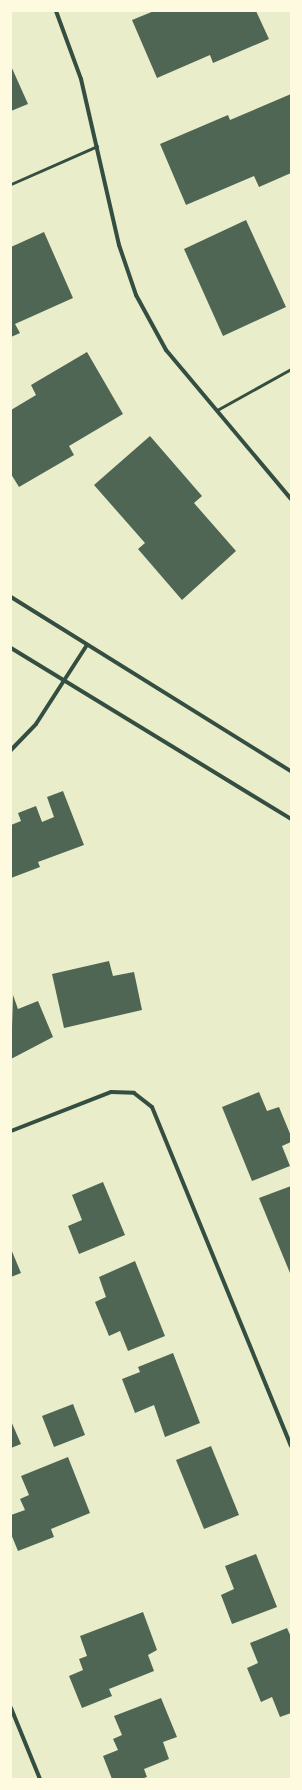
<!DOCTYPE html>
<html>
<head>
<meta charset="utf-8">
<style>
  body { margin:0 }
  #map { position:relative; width:302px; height:1790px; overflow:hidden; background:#e9edc9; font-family:Karla,sans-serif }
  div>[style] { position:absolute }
  .building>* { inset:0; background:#4f6655 }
  .service>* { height:3px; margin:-1.5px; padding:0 1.5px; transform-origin:1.5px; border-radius:1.5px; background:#344e41 }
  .minor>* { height:4px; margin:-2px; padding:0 2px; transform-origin:2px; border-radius:2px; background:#344e41 }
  span { translate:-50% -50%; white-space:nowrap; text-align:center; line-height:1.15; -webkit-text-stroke:3px #fefae0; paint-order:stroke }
  .frame { position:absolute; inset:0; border:12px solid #fefae0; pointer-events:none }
</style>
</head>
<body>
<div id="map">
  <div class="building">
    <i style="clip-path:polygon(154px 11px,256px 11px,269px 39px,213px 63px,210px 55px,157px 78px,132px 20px)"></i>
    <i style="clip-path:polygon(11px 66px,28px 104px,11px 111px)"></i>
    <i style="clip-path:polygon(291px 94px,291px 173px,259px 187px,254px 176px,186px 205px,160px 144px,228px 115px,230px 120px)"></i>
    <i style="clip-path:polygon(246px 220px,286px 307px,223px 336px,184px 249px)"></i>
    <i style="clip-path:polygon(44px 232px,73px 298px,15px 324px,20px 333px,11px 337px,11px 247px)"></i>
    <i style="clip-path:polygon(87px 352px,123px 414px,69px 446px,74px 455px,19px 487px,11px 474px,11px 410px,36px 395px,31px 385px)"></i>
    <i style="clip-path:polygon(150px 436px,202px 496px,194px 503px,236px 551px,182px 600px,138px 549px,145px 543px,94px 485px)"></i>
    <i style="clip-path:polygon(63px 791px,84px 845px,38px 862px,40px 867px,11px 878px,11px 825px,21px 821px,18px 813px,36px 806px,42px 822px,54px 817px,47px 797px)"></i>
    <i style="clip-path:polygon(109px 961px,113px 976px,134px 972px,142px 1010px,64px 1028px,52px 974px)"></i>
    <i style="clip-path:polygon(13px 995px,18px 1009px,38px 1001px,53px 1037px,11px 1059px)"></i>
    <i style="clip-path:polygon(259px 1092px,267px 1111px,279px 1107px,291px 1136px,291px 1142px,282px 1146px,290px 1166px,252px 1181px,222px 1107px)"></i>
    <i style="clip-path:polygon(103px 1182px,125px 1235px,79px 1254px,68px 1226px,82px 1220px,72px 1195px)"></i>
    <i style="clip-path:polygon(291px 1186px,291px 1272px,290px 1273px,259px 1198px)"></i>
    <i style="clip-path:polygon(11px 1249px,21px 1273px,11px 1277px)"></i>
    <i style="clip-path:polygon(135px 1261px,165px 1336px,128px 1351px,120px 1331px,109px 1336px,95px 1302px,106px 1297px,99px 1277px)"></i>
    <i style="clip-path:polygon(173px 1353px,200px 1423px,165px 1437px,154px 1405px,135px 1413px,122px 1379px,140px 1372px,138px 1367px)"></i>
    <i style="clip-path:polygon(73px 1404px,85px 1435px,54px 1447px,42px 1416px)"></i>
    <i style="clip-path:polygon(11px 1421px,21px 1444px,11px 1448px)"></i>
    <i style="clip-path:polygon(211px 1446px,239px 1515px,204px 1529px,176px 1460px)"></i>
    <i style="clip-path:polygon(68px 1457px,90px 1513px,51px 1529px,54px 1537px,18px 1551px,11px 1534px,11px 1515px,25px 1510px,20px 1499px,29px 1495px,21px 1476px)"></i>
    <i style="clip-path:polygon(256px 1554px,277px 1607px,232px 1624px,221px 1595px,234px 1589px,225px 1566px)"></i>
    <i style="clip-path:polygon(143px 1612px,157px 1650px,148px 1655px,154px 1671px,109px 1689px,112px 1696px,82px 1708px,69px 1676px,83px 1670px,79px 1659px,87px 1656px,80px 1636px)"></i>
    <i style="clip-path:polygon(287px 1628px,291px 1637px,291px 1713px,280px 1717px,272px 1697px,261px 1702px,247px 1668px,258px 1663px,250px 1643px)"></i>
    <i style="clip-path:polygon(161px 1698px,177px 1737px,163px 1742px,169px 1759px,144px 1769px,147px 1777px,141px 1779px,112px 1779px,103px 1756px,118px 1750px,113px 1739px,122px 1735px,114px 1716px)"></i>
  </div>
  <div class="service">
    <i style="left:11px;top:184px;width:94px;rotate:-23.8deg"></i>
    <i style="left:217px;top:410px;width:85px;rotate:-29deg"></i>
  </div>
  <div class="minor">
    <i style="left:56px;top:11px;width:72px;rotate:69.8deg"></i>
    <i style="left:81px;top:79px;width:170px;rotate:77.1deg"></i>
    <i style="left:119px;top:245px;width:53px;rotate:71.2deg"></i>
    <i style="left:136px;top:295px;width:63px;rotate:61.4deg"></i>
    <i style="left:166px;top:350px;width:194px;rotate:50deg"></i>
    <i style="left:11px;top:597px;width:330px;rotate:31.9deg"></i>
    <i style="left:11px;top:648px;width:328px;rotate:31.4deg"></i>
    <i style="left:11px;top:750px;width:36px;rotate:-46deg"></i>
    <i style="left:36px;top:724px;width:94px;rotate:-57.2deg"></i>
    <i style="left:11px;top:1131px;width:107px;rotate:-21.3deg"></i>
    <i style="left:111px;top:1092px;width:23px;rotate:2deg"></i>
    <i style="left:134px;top:1093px;width:23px;rotate:38deg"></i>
    <i style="left:152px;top:1107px;width:366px;rotate:67.7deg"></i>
    <i style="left:11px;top:1708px;width:77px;rotate:67.8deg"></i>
  </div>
  <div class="frame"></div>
</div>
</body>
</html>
